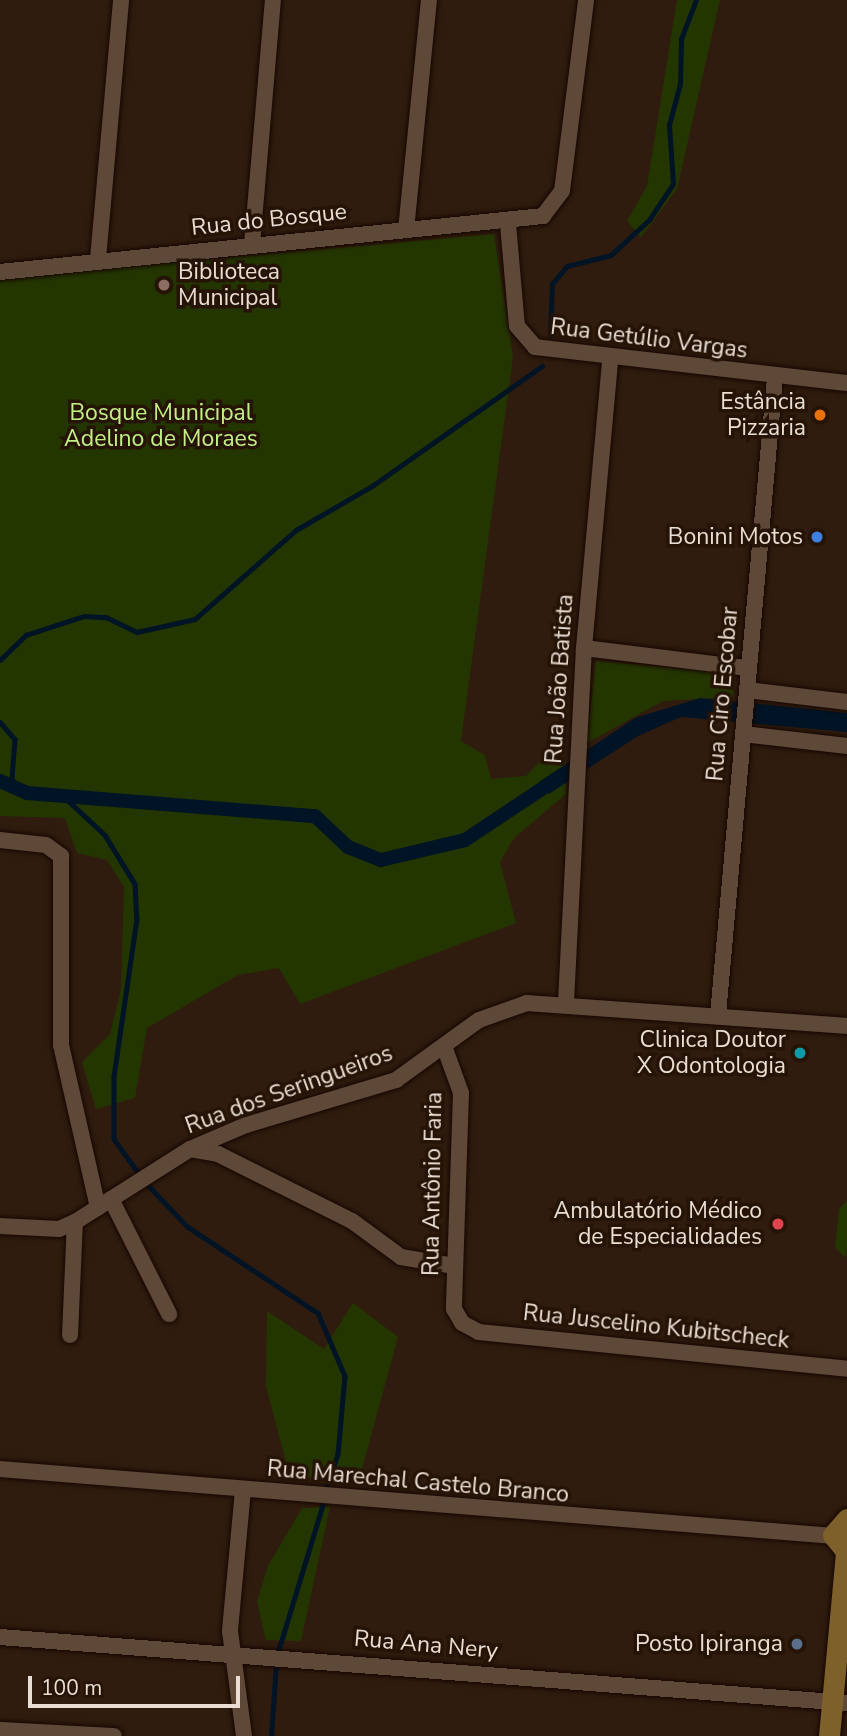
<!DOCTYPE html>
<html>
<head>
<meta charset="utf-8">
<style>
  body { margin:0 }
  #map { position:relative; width:847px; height:1736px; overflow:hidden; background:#2f1c0e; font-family:"Nunito Sans",sans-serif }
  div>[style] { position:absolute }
  .green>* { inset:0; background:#243600 }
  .water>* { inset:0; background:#001425 }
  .stream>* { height:4.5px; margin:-2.25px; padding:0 2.25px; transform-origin:2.25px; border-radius:2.25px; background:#001425 }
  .canal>* { height:14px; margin:-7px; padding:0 7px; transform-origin:7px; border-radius:7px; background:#001425 }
  .roads { filter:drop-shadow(0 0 2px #170600) drop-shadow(0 0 2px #170600) }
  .street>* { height:16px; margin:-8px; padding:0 8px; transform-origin:8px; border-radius:8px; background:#5e4838 }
  .secondary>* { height:21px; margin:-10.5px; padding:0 10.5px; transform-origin:10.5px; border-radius:10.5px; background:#7e602a }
  .dots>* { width:19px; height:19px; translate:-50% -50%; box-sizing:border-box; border:4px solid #251305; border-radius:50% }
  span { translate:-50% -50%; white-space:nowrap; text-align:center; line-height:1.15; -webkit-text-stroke:7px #251305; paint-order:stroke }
  .street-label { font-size:23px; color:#eaddd4 }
  .poi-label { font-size:23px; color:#eaddd4 }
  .left { translate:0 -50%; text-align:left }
  .right { translate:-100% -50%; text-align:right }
  .park-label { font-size:23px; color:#c3f086 }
  .scale { position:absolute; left:28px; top:1676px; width:212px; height:32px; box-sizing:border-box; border:4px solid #eaddd4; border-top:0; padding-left:9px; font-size:21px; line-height:24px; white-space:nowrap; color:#eaddd4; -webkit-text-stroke:5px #251305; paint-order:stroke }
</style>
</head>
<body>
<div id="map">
  <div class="green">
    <i style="clip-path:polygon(677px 0,720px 0,677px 189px,641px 237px,627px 221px,647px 186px)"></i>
    <i style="clip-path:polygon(494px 234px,513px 357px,461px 741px,485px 755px,491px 779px,526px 776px,548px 753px,565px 764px,566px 794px,514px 838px,500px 862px,516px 923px,300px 1004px,279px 968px,238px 975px,147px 1028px,135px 1098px,96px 1109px,82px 1062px,110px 1034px,121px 989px,124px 887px,107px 860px,77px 853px,65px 818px,0 816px,0 278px)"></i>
    <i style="clip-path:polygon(596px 661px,734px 674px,733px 697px,663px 701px,587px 743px)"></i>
    <i style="clip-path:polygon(847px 1201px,847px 1244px,846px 1258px,835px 1248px,839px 1209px)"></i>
    <i style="clip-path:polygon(353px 1303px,398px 1337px,359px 1480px,290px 1477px,266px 1386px,267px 1311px,324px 1349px)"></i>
    <i style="clip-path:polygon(330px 1507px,301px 1641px,266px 1640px,257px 1602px,268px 1566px,302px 1508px)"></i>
  </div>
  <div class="water">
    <i style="clip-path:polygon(700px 698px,847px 713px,847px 732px,681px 717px,638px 736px,549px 794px,539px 782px,635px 718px)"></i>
  </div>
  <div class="stream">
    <i style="left:550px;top:336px;width:52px;rotate:-87.8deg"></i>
    <i style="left:552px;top:284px;width:23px;rotate:-50deg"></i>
    <i style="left:567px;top:266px;width:45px;rotate:-14deg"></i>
    <i style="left:611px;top:255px;width:52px;rotate:-42.6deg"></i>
    <i style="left:649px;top:220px;width:43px;rotate:-56.3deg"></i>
    <i style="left:673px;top:184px;width:59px;rotate:-93.9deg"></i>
    <i style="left:669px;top:125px;width:42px;rotate:-75deg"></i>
    <i style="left:680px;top:84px;width:45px;rotate:-88.7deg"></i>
    <i style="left:681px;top:39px;width:42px;rotate:-69deg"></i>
    <i style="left:0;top:660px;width:36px;rotate:-44deg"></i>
    <i style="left:26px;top:635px;width:61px;rotate:-18.1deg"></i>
    <i style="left:84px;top:616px;width:22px;rotate:3deg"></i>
    <i style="left:106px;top:617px;width:34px;rotate:26deg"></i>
    <i style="left:137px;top:632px;width:59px;rotate:-12.6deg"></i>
    <i style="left:195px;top:619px;width:135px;rotate:-41.4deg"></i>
    <i style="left:296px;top:530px;width:88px;rotate:-30.1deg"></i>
    <i style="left:372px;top:486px;width:208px;rotate:-35.2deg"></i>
    <i style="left:0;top:722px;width:23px;rotate:49deg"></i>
    <i style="left:15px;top:739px;width:40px;rotate:94.3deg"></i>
    <i style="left:12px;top:779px;width:9px;rotate:144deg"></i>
    <i style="left:62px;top:795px;width:59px;rotate:42.9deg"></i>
    <i style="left:105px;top:835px;width:57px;rotate:58.5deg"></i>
    <i style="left:135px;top:884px;width:35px;rotate:87deg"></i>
    <i style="left:137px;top:919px;width:159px;rotate:98.3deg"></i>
    <i style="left:114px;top:1076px;width:63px;rotate:90deg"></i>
    <i style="left:114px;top:1139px;width:44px;rotate:54.2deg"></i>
    <i style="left:145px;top:1182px;width:62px;rotate:46.3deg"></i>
    <i style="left:188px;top:1227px;width:156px;rotate:33.5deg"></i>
    <i style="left:318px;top:1313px;width:69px;rotate:66.8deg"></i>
    <i style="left:345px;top:1376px;width:78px;rotate:95.1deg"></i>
    <i style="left:338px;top:1454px;width:39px;rotate:108deg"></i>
    <i style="left:277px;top:1655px;width:162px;rotate:-73.1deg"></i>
    <i style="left:271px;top:1736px;width:72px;rotate:-86deg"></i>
  </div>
  <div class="canal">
    <i style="left:0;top:781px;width:30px;rotate:24deg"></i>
    <i style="left:27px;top:793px;width:289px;rotate:4.6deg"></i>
    <i style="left:315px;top:816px;width:45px;rotate:43.2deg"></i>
    <i style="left:348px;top:847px;width:35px;rotate:22deg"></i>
    <i style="left:381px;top:860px;width:86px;rotate:-13.4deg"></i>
    <i style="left:465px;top:840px;width:114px;rotate:-33.6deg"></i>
  </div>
  <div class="roads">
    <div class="street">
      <i style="left:508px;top:224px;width:102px;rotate:85deg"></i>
      <i style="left:517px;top:326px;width:28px;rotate:49deg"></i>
      <i style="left:535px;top:347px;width:314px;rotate:6.6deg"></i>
      <i style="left:406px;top:230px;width:231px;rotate:-84.3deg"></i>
      <i style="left:252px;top:244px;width:245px;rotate:-85.1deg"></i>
      <i style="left:98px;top:259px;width:260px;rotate:-84.9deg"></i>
      <i style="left:0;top:272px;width:546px;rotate:-5.89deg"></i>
      <i style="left:543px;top:216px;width:31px;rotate:-53deg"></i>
      <i style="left:562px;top:191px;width:193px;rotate:-82.8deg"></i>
      <i style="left:584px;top:648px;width:165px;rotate:7deg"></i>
      <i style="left:747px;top:690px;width:101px;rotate:6.8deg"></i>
      <i style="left:743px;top:734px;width:105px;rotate:6.6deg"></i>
      <i style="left:0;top:840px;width:46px;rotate:6.2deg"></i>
      <i style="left:46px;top:845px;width:19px;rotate:36deg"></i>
      <i style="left:61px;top:856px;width:189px;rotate:90deg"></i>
      <i style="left:61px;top:1045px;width:167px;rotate:77.2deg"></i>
      <i style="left:566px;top:1002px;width:354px;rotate:-87.1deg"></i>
      <i style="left:584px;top:648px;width:289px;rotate:-84.8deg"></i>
      <i style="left:718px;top:1015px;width:641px;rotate:-84.89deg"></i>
      <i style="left:444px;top:1046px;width:50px;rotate:70.1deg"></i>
      <i style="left:461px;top:1093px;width:216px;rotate:91.9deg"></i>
      <i style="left:454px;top:1309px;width:16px;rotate:60deg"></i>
      <i style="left:462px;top:1323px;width:19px;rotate:28deg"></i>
      <i style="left:479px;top:1332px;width:370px;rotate:5.7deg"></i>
      <i style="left:190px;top:1149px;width:28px;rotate:10deg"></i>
      <i style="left:218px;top:1154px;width:150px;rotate:26.6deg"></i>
      <i style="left:352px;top:1221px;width:61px;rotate:36.3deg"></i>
      <i style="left:401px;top:1257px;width:54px;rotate:9.6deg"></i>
      <i style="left:111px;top:1199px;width:129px;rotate:63.2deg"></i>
      <i style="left:0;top:1226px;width:59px;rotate:2.9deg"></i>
      <i style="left:59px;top:1229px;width:17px;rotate:-24deg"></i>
      <i style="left:75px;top:1222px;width:136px;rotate:-32.4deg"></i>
      <i style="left:190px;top:1149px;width:61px;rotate:-23.2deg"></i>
      <i style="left:246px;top:1125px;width:157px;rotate:-16.7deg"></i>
      <i style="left:396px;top:1080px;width:102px;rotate:-35.9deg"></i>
      <i style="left:479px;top:1020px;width:51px;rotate:-19.5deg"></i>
      <i style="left:527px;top:1003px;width:321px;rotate:4.1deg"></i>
      <i style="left:70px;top:1335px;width:113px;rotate:-87.5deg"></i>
      <i style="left:0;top:1469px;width:837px;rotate:4.59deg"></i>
      <i style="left:243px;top:1490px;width:142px;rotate:95.3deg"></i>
      <i style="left:230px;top:1631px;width:106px;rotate:82.4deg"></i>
      <i style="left:0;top:1637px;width:850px;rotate:4.46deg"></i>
      <i style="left:0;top:1730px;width:114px;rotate:3deg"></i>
    </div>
    <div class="secondary">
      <i style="left:847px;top:1519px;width:21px;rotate:131deg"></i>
      <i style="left:833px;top:1535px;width:22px;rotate:51deg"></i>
      <i style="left:829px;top:1736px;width:185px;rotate:-84.7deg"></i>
    </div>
  </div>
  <div class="dots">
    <i style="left:164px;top:285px;background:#8d6e63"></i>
    <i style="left:820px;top:415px;background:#e8710a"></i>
    <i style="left:817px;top:537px;background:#3f7fe0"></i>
    <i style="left:800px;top:1053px;background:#0f9aa8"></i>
    <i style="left:778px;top:1224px;background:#e0444e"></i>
    <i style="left:797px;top:1644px;background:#5c6f8a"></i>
  </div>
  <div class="street-label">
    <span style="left:269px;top:220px;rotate:-6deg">Rua do Bosque</span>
    <span style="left:649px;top:339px;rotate:7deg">Rua Getúlio Vargas</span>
    <span style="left:560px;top:679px;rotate:-86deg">Rua João Batista</span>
    <span style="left:723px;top:694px;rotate:-85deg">Rua Ciro Escobar</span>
    <span style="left:289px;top:1090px;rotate:-20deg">Rua dos Seringueiros</span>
    <span style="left:433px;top:1184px;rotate:-89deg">Rua Antônio Faria</span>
    <span style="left:656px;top:1327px;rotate:6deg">Rua Juscelino Kubitscheck</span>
    <span style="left:418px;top:1482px;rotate:5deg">Rua Marechal Castelo Branco</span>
    <span style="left:426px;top:1645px;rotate:5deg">Rua Ana Nery</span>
  </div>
  <div class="poi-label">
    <span class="left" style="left:178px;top:285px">Biblioteca<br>Municipal</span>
    <span class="right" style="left:806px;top:415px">Estância<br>Pizzaria</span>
    <span class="right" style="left:803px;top:537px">Bonini Motos</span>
    <span class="right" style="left:786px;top:1053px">Clinica Doutor<br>X Odontologia</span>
    <span class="right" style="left:762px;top:1224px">Ambulatório Médico<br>de Especialidades</span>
    <span class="right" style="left:783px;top:1644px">Posto Ipiranga</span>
  </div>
  <div class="park-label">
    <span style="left:161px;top:426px">Bosque Municipal<br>Adelino de Moraes</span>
  </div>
  <div class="scale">100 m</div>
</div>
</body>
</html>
